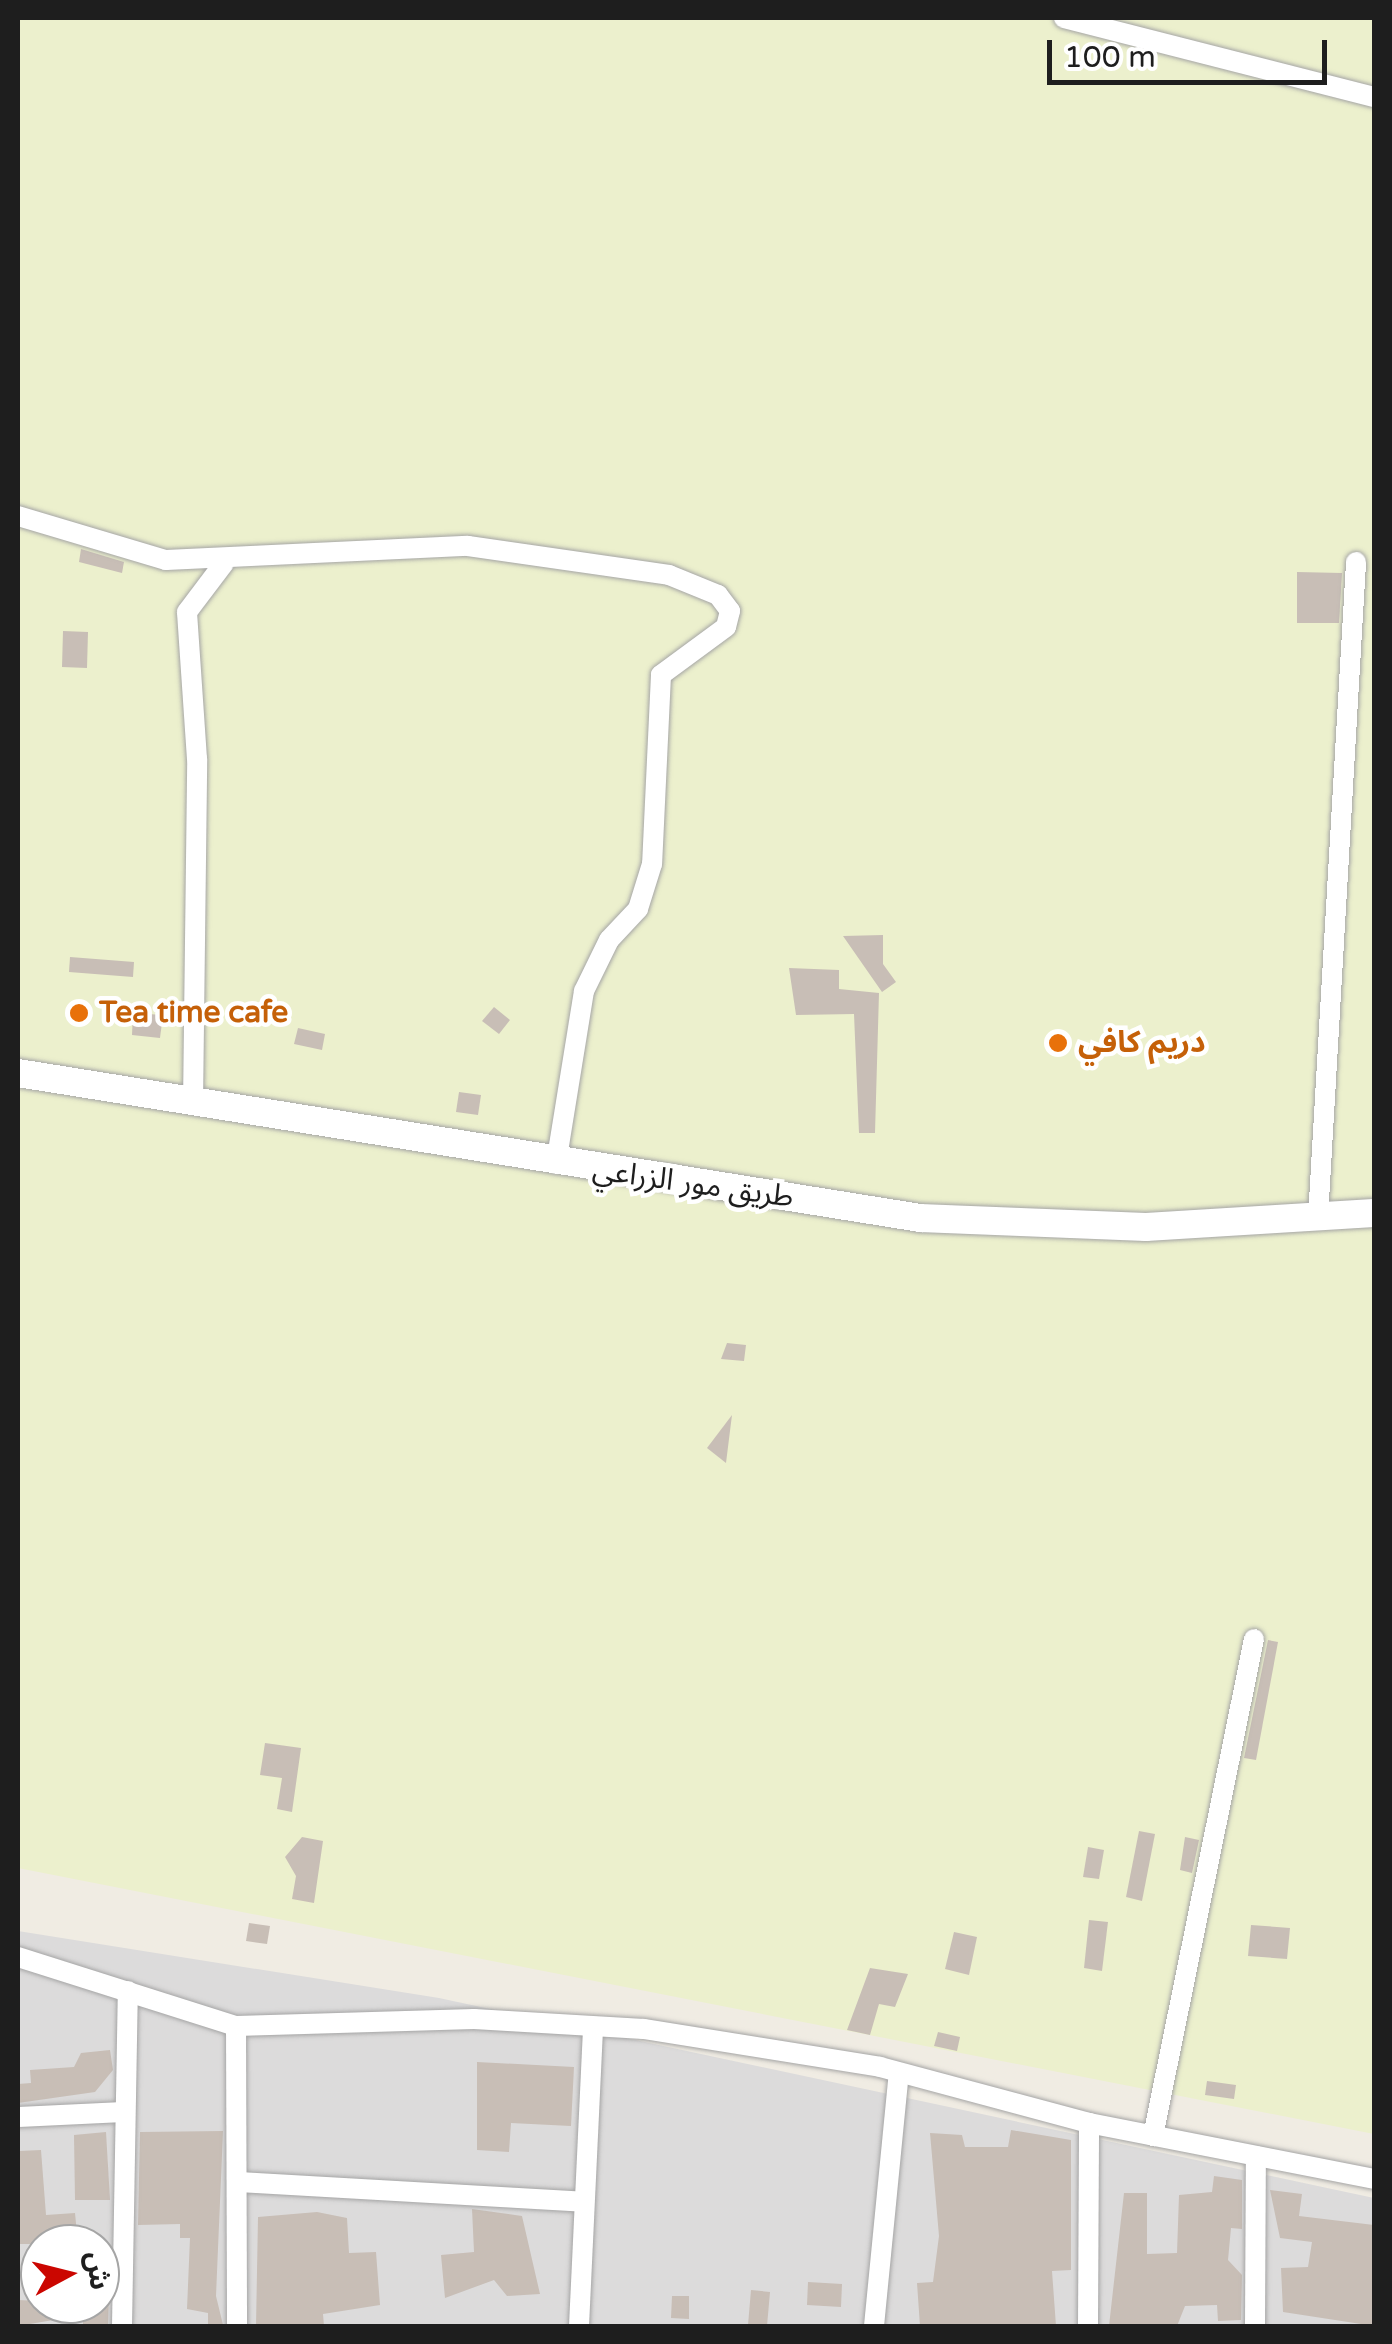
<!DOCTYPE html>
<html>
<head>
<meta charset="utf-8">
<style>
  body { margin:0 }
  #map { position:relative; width:1392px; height:2344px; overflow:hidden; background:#f0ece3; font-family:"Varela Round","Noto Sans Arabic",sans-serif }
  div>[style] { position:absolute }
  .residential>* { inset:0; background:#dcdbdb }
  .farmland>* { inset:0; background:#ecf0cd }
  .building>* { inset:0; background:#c8beb6 }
  .roads { filter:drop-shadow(0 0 2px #a5a5a5) drop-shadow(0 0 2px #a5a5a5) }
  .minor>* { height:20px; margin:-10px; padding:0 10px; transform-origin:10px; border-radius:10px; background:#fff }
  .tertiary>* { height:28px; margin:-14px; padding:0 14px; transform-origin:14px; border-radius:14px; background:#fff }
  .dots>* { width:28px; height:28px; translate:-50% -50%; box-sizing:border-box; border:5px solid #fff; border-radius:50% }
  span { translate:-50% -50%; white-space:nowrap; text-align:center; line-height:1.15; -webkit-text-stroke:9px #fff; paint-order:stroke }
  .food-label { font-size:30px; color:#c56008; font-weight:700 }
  .left { translate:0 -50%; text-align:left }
  .street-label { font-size:30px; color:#1e1e1e }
  .frame { position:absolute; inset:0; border:20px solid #1e1e1e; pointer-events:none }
  .north { position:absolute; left:20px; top:2224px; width:100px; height:100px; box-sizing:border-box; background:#fff; border:2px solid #a5a5a5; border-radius:50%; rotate:83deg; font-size:28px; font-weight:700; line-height:40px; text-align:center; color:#1e1e1e }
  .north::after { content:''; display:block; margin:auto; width:35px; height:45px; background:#cb0600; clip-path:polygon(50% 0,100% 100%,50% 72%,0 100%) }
  .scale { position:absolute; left:1047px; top:40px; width:280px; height:45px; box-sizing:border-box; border:5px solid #1e1e1e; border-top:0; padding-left:12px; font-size:30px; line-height:35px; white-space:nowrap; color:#1e1e1e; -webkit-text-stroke:8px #fff; paint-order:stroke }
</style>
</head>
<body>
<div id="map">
  <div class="residential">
    <i style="clip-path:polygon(evenodd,18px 1931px,439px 1998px,1374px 2198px,1374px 2326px,18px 2326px,18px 1931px,40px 2244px,100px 2244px,100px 2304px,40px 2304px,40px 2244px)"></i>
  </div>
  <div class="farmland">
    <i style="clip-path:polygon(18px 18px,1374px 18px,1374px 2134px,18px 1868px)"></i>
  </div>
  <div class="building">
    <i style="clip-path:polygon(81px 549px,124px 562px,122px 573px,79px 562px)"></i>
    <i style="clip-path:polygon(1297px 572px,1342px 573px,1339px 623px,1297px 623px)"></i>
    <i style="clip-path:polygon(63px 631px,88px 632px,87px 668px,62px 667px)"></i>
    <i style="clip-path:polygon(883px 935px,883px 964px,896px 982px,882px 992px,843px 936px)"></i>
    <i style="clip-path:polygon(70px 957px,134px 962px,133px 977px,69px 972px)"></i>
    <i style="clip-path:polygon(789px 968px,839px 970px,839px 989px,879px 993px,875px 1133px,859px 1133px,854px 1014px,796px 1015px)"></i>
    <i style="clip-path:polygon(494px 1007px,510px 1020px,499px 1034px,482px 1021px)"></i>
    <i style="clip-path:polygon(133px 1013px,163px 1015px,160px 1038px,132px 1035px)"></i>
    <i style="clip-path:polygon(298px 1028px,325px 1034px,322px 1050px,294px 1044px)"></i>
    <i style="clip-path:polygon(459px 1092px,481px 1095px,478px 1115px,456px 1112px)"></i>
    <i style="clip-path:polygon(727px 1343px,746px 1345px,744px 1361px,721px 1359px)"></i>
    <i style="clip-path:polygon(732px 1415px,726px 1463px,707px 1448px)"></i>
    <i style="clip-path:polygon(1268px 1640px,1278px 1642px,1256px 1760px,1244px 1758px)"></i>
    <i style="clip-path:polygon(265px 1743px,301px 1748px,292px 1812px,277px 1809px,282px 1778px,260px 1775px)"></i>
    <i style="clip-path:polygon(1139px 1831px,1155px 1834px,1142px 1901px,1126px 1897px)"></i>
    <i style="clip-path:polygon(302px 1837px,323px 1841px,314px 1903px,292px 1899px,296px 1876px,285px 1857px)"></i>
    <i style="clip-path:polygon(1185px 1837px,1199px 1840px,1192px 1873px,1180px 1870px)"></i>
    <i style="clip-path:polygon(1088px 1847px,1104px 1850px,1099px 1879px,1083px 1877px)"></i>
    <i style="clip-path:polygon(1089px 1920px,1108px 1922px,1102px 1971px,1084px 1968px)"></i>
    <i style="clip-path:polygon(249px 1923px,270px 1926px,267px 1944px,246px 1941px)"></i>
    <i style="clip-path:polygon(1251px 1925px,1290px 1928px,1287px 1959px,1248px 1956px)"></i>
    <i style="clip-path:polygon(954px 1932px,977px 1937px,969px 1975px,945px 1969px)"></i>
    <i style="clip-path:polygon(870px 1968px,908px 1974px,895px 2007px,879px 2004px,870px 2035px,847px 2030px)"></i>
    <i style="clip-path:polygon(938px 2032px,960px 2037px,957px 2051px,934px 2046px)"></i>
    <i style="clip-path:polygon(110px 2050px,113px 2070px,95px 2092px,18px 2103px,18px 2084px,31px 2083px,30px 2070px,74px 2067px,81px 2053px)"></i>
    <i style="clip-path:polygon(477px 2062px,574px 2067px,571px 2126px,511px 2123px,509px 2152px,477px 2150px)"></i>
    <i style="clip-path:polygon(1207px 2081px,1236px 2085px,1234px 2099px,1205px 2095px)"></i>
    <i style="clip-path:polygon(1011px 2130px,1071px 2140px,1071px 2270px,1052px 2271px,1056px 2326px,920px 2326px,917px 2283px,933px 2282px,939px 2236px,930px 2133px,962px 2135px,965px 2147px,1008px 2147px)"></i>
    <i style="clip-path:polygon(223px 2131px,216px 2296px,223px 2325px,208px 2325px,208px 2313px,187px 2309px,190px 2238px,180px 2238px,180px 2224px,138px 2225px,140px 2132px)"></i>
    <i style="clip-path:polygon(106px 2132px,110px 2200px,75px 2200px,74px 2135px)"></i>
    <i style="clip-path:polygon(41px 2150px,46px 2215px,75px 2213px,78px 2244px,18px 2244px,19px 2151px)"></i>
    <i style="clip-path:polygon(1214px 2176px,1242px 2180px,1242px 2229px,1231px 2228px,1228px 2260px,1242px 2275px,1241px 2320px,1218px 2321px,1217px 2305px,1185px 2306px,1177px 2326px,1109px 2326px,1124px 2193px,1147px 2193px,1147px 2254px,1177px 2253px,1179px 2195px,1212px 2192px)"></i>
    <i style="clip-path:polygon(1270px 2190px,1302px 2194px,1299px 2216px,1374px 2225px,1374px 2326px,1283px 2312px,1281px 2268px,1308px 2267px,1312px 2242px,1280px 2238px)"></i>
    <i style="clip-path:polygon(472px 2209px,522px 2216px,540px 2294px,507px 2296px,494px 2280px,445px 2298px,441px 2255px,474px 2252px)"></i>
    <i style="clip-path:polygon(317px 2212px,347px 2218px,349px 2253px,376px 2252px,380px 2305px,323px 2314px,324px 2326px,256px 2326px,258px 2217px)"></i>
    <i style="clip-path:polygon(808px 2282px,842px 2284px,841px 2307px,807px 2305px)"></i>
    <i style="clip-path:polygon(751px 2290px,770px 2292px,767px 2326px,748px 2325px)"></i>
    <i style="clip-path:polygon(100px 2294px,109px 2294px,108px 2326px,83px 2326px,83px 2315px,18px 2326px,18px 2300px,100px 2304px)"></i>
    <i style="clip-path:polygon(672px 2296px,689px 2296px,689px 2319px,671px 2318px)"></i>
  </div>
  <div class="roads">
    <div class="minor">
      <i style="left:1064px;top:18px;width:320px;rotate:14.3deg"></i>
      <i style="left:18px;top:516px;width:154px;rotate:16.6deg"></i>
      <i style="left:166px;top:560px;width:302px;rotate:-2.7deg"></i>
      <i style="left:468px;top:546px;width:203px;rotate:8.2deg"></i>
      <i style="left:669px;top:575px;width:53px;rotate:22.2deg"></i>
      <i style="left:718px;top:595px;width:20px;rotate:53deg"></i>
      <i style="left:730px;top:611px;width:16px;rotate:104deg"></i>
      <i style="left:726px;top:627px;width:81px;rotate:143.6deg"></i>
      <i style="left:661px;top:675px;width:189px;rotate:92.7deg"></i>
      <i style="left:652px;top:864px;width:47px;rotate:107.3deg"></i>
      <i style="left:638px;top:909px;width:42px;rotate:133.1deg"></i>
      <i style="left:609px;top:940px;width:57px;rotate:116.1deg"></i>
      <i style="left:584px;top:991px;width:175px;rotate:99.2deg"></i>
      <i style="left:193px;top:1105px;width:346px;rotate:-89.3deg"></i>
      <i style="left:197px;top:759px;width:147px;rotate:-93.9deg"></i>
      <i style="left:187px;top:612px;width:61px;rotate:-52.9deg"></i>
      <i style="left:1318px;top:1218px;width:657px;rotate:-86.68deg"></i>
      <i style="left:18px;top:1957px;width:229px;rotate:17.6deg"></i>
      <i style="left:236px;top:2026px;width:238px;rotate:-1.7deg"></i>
      <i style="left:474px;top:2019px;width:170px;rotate:3.4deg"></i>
      <i style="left:644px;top:2029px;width:239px;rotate:9.1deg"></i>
      <i style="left:880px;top:2067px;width:216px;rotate:15deg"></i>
      <i style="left:1089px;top:2123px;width:290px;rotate:11.1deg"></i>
      <i style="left:236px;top:2026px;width:300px;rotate:89.8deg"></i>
      <i style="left:18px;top:2117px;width:106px;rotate:-2.7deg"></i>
      <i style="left:1153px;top:2136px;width:507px;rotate:-78.51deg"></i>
      <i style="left:240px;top:2182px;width:343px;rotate:3.3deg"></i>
      <i style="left:122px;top:2326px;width:335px;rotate:-89deg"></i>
      <i style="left:579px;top:2326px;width:297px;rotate:-87.3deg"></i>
      <i style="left:874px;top:2326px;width:254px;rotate:-84.4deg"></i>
      <i style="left:1088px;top:2326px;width:203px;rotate:-89.7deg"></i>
      <i style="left:1255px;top:2326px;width:170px;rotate:-89.7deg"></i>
    </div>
    <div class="tertiary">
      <i style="left:18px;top:1073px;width:914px;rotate:9.13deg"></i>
      <i style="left:920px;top:1218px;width:226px;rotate:2.3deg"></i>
      <i style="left:1146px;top:1227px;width:228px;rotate:-3.5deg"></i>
    </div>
  </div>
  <div class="dots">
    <i style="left:79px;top:1013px;background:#e8710a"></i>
    <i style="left:1058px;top:1043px;background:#e8710a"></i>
  </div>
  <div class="food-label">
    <span class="left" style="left:99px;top:1013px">Tea time cafe</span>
    <span class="left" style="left:1078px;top:1043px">دريم كافي</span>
  </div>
  <div class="street-label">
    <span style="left:693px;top:1184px;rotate:8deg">طريق مور الزراعي</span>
  </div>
  <div class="frame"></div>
  <div class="north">ش</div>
  <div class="scale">100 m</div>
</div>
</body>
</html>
